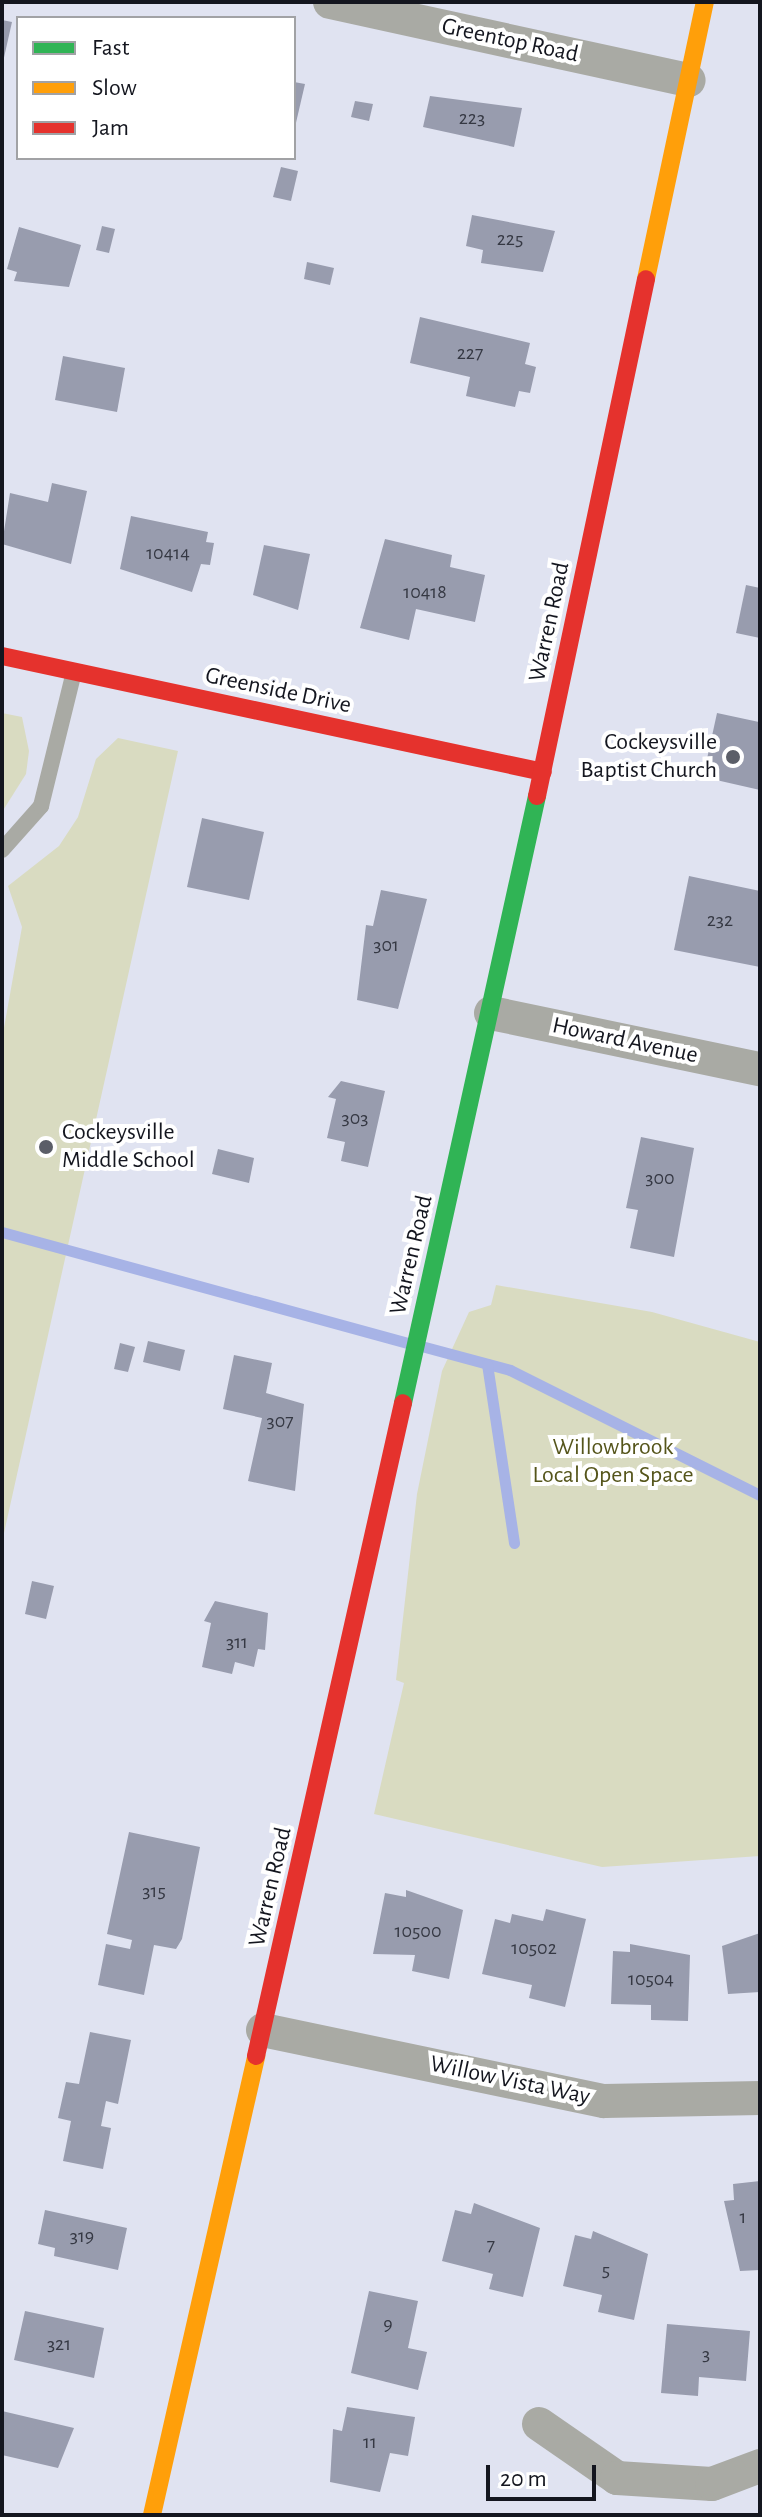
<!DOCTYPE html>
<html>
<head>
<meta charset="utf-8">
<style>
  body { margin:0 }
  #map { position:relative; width:762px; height:2517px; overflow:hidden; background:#e0e3f1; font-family:"Alegreya Sans",sans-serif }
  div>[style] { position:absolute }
  .green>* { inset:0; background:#d9dbc1 }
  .stream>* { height:11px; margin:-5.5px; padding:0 5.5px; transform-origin:5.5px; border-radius:5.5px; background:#a7b3e6 }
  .building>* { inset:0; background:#989cae }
  .lane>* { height:16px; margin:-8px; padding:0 8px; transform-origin:8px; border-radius:8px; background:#a9aaa4 }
  .street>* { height:34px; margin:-17px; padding:0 17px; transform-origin:17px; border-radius:17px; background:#a9aaa4 }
  .fast>* { height:18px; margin:-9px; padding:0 9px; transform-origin:9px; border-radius:9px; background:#30b455 }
  .slow>* { height:18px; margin:-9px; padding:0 9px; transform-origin:9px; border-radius:9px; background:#ff9f0a }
  .jam>* { height:18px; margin:-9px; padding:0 9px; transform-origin:9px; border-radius:9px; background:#e5322d }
  .dots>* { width:22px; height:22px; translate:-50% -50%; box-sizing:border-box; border:4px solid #fff; border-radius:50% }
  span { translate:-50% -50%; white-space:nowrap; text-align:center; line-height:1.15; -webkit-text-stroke:8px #fff; paint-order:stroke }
  .number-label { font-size:20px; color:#353843 }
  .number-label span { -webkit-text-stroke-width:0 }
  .street-label { font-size:24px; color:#14161f }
  .poi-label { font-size:24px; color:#14161f }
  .right { translate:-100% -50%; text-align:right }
  .left { translate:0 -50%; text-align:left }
  .park-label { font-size:24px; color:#55551b }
  .frame { position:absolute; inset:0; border:4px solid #14161f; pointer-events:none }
  .legend { position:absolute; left:16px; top:16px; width:280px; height:144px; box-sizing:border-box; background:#fff; border:2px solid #a1a2a5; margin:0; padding:10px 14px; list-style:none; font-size:24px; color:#14161f }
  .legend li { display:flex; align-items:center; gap:16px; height:40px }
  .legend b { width:40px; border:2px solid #a1a2a5 }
  .scale { position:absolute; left:486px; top:2465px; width:110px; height:36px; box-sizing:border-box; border:4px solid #14161f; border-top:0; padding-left:10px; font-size:24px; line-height:28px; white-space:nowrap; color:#14161f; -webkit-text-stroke:6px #fff; paint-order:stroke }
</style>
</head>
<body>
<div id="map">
  <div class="green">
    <i style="clip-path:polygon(2px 713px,22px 717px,29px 751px,26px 774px,2px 812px)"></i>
    <i style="clip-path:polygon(118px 738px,178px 751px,2px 1542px,2px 1039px,22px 927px,8px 886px,59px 846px,78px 817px,96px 759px)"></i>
    <i style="clip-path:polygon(496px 1285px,652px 1312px,760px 1342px,760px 1856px,602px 1867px,374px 1814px,404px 1683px,396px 1680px,417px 1494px,442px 1371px,469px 1312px,491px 1305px)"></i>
  </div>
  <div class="stream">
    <i style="left:2px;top:1232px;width:421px;rotate:15.3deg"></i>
    <i style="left:425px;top:1347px;width:88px;rotate:15.1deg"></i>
    <i style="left:510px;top:1370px;width:280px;rotate:26.6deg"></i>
    <i style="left:487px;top:1364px;width:181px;rotate:81.4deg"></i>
  </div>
  <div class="building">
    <i style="clip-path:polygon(2px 20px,12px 22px,3px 62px,2px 62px)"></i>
    <i style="clip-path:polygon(294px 82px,305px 84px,295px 127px,294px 127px)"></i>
    <i style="clip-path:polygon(430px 96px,522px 108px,514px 147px,423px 127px)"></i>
    <i style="clip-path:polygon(355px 101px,373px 104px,369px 121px,351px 117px)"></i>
    <i style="clip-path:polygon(281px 167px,298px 171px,291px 201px,273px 197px)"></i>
    <i style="clip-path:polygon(472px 215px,555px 231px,543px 272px,481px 263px,483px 250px,466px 246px)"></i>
    <i style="clip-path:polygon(102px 226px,115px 229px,109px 253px,96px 250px)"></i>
    <i style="clip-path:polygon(19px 227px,81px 245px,69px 287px,14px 281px,17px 272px,7px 269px)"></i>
    <i style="clip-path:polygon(307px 262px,334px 268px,330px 285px,304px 279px)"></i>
    <i style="clip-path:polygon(420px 317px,530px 343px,525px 364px,536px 367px,530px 393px,519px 391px,515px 407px,466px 396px,470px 377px,410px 363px)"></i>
    <i style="clip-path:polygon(63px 356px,125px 368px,117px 412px,55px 400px)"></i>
    <i style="clip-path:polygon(52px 483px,87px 491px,71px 564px,2px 544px,10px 493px,48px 502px)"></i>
    <i style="clip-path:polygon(131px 516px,208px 532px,206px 542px,214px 543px,210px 565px,201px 564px,192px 592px,120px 569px)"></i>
    <i style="clip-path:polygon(385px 539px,452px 555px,450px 567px,485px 575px,475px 622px,416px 609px,409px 640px,360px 628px)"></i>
    <i style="clip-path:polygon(264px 545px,310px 554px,298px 610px,253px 595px)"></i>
    <i style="clip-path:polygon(746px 585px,760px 588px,760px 638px,736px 633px)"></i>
    <i style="clip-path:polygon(717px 713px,759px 722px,760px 790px,703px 777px)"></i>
    <i style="clip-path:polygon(202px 818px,264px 832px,249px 900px,187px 887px)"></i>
    <i style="clip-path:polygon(689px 876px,760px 891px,760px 967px,674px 950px)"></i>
    <i style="clip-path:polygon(381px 890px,427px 899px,398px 1009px,357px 1000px,366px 925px,373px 926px)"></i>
    <i style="clip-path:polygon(341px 1081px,385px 1091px,368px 1167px,341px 1161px,345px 1142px,327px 1138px,336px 1099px,328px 1097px)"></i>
    <i style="clip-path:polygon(641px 1137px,694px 1148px,674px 1257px,630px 1248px,638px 1210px,626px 1208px)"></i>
    <i style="clip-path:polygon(218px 1149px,254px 1158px,249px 1183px,212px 1174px)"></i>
    <i style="clip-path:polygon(148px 1341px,185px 1350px,180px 1371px,143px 1362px)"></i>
    <i style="clip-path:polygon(120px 1343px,135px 1347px,128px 1372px,114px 1369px)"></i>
    <i style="clip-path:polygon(234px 1355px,272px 1363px,266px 1393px,304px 1404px,295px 1491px,248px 1481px,262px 1418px,223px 1409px)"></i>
    <i style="clip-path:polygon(32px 1581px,54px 1586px,46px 1619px,25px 1614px)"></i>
    <i style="clip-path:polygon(215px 1601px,268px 1613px,265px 1650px,258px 1649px,254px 1667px,235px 1662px,232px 1674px,202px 1667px,211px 1623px,204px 1621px)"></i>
    <i style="clip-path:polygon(129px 1832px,200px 1847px,182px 1939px,176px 1949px,154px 1945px,144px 1995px,98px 1985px,106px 1944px,130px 1949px,132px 1940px,107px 1934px)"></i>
    <i style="clip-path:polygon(406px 1890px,463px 1910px,449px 1979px,412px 1971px,415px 1955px,373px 1954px,385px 1893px,406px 1897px)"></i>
    <i style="clip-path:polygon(546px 1909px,586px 1919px,565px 2007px,529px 1998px,532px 1985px,482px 1974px,495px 1919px,510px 1923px,512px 1914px,543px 1921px)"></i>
    <i style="clip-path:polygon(760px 1933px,760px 1992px,728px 1994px,722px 1946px)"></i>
    <i style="clip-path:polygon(630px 1944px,690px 1955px,688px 2021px,651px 2020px,651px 2005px,611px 2004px,613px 1951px,630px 1952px)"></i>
    <i style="clip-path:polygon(90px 2032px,131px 2040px,118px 2104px,106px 2101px,101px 2126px,111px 2128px,103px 2169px,63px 2161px,71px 2121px,58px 2118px,66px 2082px,79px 2084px)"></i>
    <i style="clip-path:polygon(760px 2181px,760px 2270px,740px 2271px,724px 2201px,734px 2200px,733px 2184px)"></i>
    <i style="clip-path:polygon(474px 2203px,540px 2228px,523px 2297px,489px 2289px,493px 2274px,442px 2261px,455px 2210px,471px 2214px)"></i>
    <i style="clip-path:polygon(45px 2210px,127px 2228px,118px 2270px,54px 2256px,55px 2248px,38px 2244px)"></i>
    <i style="clip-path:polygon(593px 2231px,648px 2254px,634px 2320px,598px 2312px,602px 2295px,563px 2286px,575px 2235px,591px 2239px)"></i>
    <i style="clip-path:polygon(369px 2291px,418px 2301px,408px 2348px,427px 2352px,418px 2390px,351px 2373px)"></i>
    <i style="clip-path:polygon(25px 2311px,104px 2328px,94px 2378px,14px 2360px)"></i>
    <i style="clip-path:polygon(667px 2324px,750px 2331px,746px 2381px,699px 2377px,698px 2396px,661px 2393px)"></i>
    <i style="clip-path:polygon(347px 2407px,415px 2417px,408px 2456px,390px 2453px,380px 2492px,330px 2482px,333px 2429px,342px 2431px)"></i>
    <i style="clip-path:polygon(2px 2411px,74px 2428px,58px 2468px,2px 2455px)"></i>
  </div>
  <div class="lane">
    <i style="left:2px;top:850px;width:59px;rotate:-48.4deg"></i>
    <i style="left:41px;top:806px;width:138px;rotate:-76.2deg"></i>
  </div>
  <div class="street">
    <i style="left:330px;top:2px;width:367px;rotate:12.3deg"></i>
    <i style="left:491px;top:1013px;width:275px;rotate:11.8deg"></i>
    <i style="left:263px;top:2030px;width:348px;rotate:11.8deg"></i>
    <i style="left:604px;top:2101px;width:156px;rotate:-1.1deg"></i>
    <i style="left:539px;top:2424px;width:95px;rotate:34.7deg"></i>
    <i style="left:617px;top:2478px;width:95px;rotate:3.6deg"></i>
    <i style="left:712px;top:2484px;width:51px;rotate:-20.6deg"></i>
  </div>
  <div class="fast">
    <i style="left:403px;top:1403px;width:622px;rotate:-77.55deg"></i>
  </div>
  <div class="slow">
    <i style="left:646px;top:279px;width:283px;rotate:-78deg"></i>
    <i style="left:152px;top:2515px;width:471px;rotate:-77.2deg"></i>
  </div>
  <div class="jam">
    <i style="left:2px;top:656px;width:553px;rotate:12.1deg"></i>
    <i style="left:537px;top:796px;width:528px;rotate:-78.09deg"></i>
    <i style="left:256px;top:2056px;width:669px;rotate:-77.31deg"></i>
  </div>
  <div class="dots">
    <i style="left:733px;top:757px;background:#5b5e68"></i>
    <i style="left:46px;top:1147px;background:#5b5e68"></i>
  </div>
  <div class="number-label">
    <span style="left:472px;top:118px">223</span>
    <span style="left:510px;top:239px">225</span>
    <span style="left:470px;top:353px">227</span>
    <span style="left:168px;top:553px">10414</span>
    <span style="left:425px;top:592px">10418</span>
    <span style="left:720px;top:920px">232</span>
    <span style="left:386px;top:945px">301</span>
    <span style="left:355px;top:1118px">303</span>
    <span style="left:660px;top:1178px">300</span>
    <span style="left:280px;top:1421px">307</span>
    <span style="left:237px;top:1642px">311</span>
    <span style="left:154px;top:1891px">315</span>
    <span style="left:418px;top:1931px">10500</span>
    <span style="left:534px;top:1948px">10502</span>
    <span style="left:651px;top:1979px">10504</span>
    <span style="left:743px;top:2217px">1</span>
    <span style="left:82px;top:2236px">319</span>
    <span style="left:491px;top:2245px">7</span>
    <span style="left:606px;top:2270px">5</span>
    <span style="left:388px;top:2324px">9</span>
    <span style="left:59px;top:2344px">321</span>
    <span style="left:706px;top:2354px">3</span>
    <span style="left:370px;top:2442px">11</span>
  </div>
  <div class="street-label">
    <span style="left:510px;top:41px;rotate:12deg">Greentop Road</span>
    <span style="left:550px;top:622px;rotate:-78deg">Warren Road</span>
    <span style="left:278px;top:691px;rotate:12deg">Greenside Drive</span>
    <span style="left:625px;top:1041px;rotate:12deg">Howard Avenue</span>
    <span style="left:412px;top:1255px;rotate:-77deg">Warren Road</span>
    <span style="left:271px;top:1887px;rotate:-77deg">Warren Road</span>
    <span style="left:510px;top:2081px;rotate:12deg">Willow Vista Way</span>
  </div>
  <div class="poi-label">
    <span class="right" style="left:717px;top:757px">Cockeysville<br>Baptist Church</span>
    <span class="left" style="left:62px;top:1147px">Cockeysville<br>Middle School</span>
  </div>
  <div class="park-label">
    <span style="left:613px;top:1462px">Willowbrook<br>Local Open Space</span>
  </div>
  <div class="frame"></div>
  <ul class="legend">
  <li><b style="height:10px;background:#30b455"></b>Fast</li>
  <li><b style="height:10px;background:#ff9f0a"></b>Slow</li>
  <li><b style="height:10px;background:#e5322d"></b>Jam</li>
  </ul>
  <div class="scale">20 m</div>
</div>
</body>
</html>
